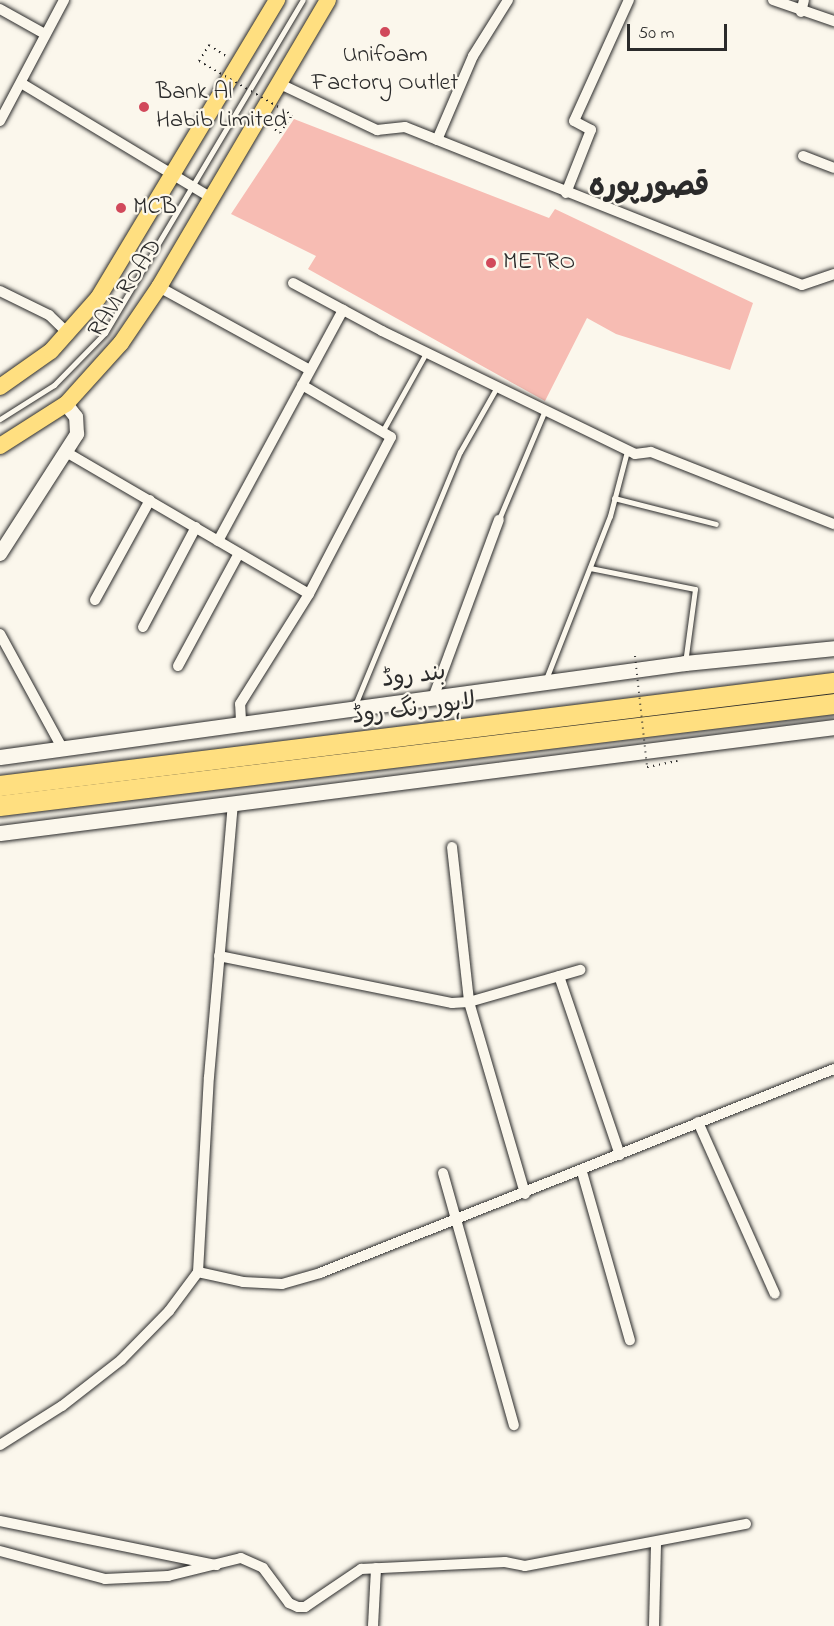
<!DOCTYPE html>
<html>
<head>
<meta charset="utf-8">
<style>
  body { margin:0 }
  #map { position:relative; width:834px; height:1626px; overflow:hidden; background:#fbf7ec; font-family:"Indie Flower","Playpen Sans Arabic",sans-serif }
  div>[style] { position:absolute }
  .building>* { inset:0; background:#f7bcb3 }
  .path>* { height:2px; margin-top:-1px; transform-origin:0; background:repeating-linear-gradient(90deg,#2b2b2b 0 1.5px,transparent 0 6px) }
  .roads { filter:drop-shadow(0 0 2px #2b2b2b) drop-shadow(0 0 2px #2b2b2b) }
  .service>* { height:5px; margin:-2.5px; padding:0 2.5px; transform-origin:2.5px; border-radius:2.5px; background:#fbf7ec }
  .minor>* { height:10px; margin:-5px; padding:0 5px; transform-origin:5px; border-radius:5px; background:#fbf7ec }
  .tertiary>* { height:14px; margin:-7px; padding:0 7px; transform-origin:7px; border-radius:7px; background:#fbf7ec }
  .secondary>* { height:15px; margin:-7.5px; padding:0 7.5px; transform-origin:7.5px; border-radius:7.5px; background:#fbf7ec }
  .primary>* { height:16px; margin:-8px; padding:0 8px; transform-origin:8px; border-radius:8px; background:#ffdf80 }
  .motorway>* { height:20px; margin:-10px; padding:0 10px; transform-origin:10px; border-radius:10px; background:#ffdf80 }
  .path-bridge>* { height:2px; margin-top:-1px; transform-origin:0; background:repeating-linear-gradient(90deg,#2b2b2b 0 1.5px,transparent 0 6px) }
  .dots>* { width:16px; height:16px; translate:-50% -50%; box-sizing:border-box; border:3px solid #fbf7ec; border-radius:50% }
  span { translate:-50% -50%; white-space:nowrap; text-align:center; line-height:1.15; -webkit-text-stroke:4.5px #fbf7ec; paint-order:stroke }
  .poi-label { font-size:24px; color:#2b2b2b }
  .left { translate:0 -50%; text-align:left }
  .street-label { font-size:24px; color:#2b2b2b }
  .district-label { font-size:30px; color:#2b2b2b; font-weight:700 }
  .scale { position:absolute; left:627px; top:24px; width:100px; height:27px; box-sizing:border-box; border:3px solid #2b2b2b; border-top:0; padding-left:8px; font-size:18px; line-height:21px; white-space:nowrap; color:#2b2b2b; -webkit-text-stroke:4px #fbf7ec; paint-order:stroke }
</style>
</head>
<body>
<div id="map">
  <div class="building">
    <i style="clip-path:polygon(294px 119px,549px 218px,555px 209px,753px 303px,730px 370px,616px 334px,587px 318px,545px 401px,308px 269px,316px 256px,231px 214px)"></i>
  </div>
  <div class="path">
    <i style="left:199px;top:61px;width:19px;rotate:-58deg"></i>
    <i style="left:209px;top:45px;width:20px;rotate:33deg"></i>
    <i style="left:270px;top:126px;width:12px;rotate:35deg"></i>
    <i style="left:280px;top:133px;width:22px;rotate:-56deg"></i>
    <i style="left:647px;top:767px;width:31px;rotate:-11deg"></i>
  </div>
  <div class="roads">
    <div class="service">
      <i style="left:0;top:419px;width:64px;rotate:-32.2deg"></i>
      <i style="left:54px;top:385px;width:73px;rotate:-45.6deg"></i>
      <i style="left:105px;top:333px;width:387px;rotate:-59.3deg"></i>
      <i style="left:382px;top:432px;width:90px;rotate:-60.9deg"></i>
      <i style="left:614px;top:498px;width:105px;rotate:14.3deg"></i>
      <i style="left:499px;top:519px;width:118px;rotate:-67.1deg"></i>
      <i style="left:590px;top:568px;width:107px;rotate:11.3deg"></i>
      <i style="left:695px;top:589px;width:75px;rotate:97.7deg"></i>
      <i style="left:546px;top:679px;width:175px;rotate:-68.6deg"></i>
      <i style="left:610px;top:516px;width:67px;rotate:-75.3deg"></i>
      <i style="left:355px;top:705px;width:274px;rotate:-67.5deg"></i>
      <i style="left:460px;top:452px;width:75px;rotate:-60.4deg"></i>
    </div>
    <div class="minor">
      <i style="left:773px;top:0;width:65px;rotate:19deg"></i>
      <i style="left:0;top:9px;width:51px;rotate:29.1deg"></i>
      <i style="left:801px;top:12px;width:12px;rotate:-76deg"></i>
      <i style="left:21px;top:83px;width:224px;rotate:31.1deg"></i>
      <i style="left:278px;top:83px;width:110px;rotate:25.4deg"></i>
      <i style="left:377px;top:130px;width:28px;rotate:-6deg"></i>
      <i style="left:405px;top:127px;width:427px;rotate:21.7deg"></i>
      <i style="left:802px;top:285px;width:34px;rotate:-19deg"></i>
      <i style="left:0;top:121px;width:137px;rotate:-62.1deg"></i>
      <i style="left:437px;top:140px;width:91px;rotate:-66.8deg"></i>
      <i style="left:473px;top:56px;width:66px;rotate:-58deg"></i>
      <i style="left:803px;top:156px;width:33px;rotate:21deg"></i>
      <i style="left:566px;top:193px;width:68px;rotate:-68.4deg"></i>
      <i style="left:591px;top:130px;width:19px;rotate:-152deg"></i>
      <i style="left:574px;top:121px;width:133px;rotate:-65.6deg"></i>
      <i style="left:293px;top:283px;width:101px;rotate:28.3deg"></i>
      <i style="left:382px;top:331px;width:281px;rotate:25.9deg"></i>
      <i style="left:635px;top:454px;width:16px;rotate:-7deg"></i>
      <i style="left:651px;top:452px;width:197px;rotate:21.5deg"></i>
      <i style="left:159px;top:287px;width:172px;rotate:28.8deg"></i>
      <i style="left:0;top:291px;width:55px;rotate:26.1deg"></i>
      <i style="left:49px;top:315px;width:28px;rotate:44deg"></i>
      <i style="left:66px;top:452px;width:281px;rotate:30.3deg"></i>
      <i style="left:218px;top:541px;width:263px;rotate:-61.6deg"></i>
      <i style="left:95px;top:600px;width:114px;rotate:-61.2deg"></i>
      <i style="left:143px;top:627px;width:113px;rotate:-62.1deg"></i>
      <i style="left:0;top:634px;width:128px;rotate:61.4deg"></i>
      <i style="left:178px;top:666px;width:128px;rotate:-61.6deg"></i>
      <i style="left:433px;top:698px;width:190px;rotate:-69.7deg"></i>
      <i style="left:241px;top:721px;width:17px;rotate:-93deg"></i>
      <i style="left:240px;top:704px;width:130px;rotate:-57.9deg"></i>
      <i style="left:309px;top:594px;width:177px;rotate:-62.4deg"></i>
      <i style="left:391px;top:437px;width:103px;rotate:-149.7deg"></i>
      <i style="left:452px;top:847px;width:156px;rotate:83.7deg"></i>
      <i style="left:469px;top:1002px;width:200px;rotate:73.7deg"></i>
      <i style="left:219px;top:956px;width:238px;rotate:11.4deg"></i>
      <i style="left:452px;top:1003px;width:17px;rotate:-3deg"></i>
      <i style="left:469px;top:1002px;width:116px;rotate:-16.1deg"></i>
      <i style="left:559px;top:976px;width:189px;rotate:71.2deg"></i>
      <i style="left:698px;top:1122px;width:188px;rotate:65.9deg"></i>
      <i style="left:582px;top:1172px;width:175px;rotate:74.1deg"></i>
      <i style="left:443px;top:1173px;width:262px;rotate:74.3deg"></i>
      <i style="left:198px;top:1272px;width:46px;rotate:12.5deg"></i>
      <i style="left:243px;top:1282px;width:39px;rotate:3deg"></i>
      <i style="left:282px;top:1284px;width:40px;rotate:-16deg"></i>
      <i style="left:320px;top:1273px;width:553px;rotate:-21.65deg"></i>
      <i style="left:0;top:1445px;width:73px;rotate:-32.2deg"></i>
      <i style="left:62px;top:1406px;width:75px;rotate:-37.9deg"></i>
      <i style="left:121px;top:1360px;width:69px;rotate:-45.6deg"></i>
      <i style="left:169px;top:1311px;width:49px;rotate:-53.4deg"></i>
      <i style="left:198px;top:1272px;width:195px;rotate:-86.8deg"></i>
      <i style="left:209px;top:1077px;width:276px;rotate:-85deg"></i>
      <i style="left:0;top:1521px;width:221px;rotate:11.5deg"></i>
      <i style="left:0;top:1551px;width:109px;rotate:14.9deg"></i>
      <i style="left:105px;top:1579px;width:63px;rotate:-2.7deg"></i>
      <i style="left:168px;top:1576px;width:75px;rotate:-13.9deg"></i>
      <i style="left:241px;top:1558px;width:24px;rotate:24deg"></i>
      <i style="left:263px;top:1568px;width:44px;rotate:53.4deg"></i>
      <i style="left:289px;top:1603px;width:10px;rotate:24deg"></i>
      <i style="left:298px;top:1607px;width:7px"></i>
      <i style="left:305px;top:1607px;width:68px;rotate:-34.2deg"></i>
      <i style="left:361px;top:1569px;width:144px;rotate:-2.8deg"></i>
      <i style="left:505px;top:1562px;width:20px;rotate:11deg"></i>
      <i style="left:525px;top:1566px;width:225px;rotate:-10.8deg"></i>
      <i style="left:373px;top:1626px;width:58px;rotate:-87deg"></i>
      <i style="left:654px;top:1626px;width:84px;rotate:-88.6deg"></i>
    </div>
    <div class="tertiary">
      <i style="left:0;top:554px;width:143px;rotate:-57.3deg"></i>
      <i style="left:77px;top:434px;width:17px;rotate:-93deg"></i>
      <i style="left:76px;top:417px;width:16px;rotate:-128deg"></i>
    </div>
    <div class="secondary">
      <i style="left:0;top:757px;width:691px;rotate:-7.81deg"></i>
      <i style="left:685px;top:663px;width:150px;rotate:-5.7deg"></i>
      <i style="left:0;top:833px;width:841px;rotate:-7.24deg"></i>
    </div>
    <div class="primary">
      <i style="left:0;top:387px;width:62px;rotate:-35.2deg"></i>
      <i style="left:51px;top:351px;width:71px;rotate:-48.4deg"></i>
      <i style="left:98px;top:298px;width:348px;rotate:-59deg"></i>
      <i style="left:0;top:446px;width:78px;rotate:-32.5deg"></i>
      <i style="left:66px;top:404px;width:82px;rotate:-48deg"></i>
      <i style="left:121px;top:343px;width:68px;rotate:-55.8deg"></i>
      <i style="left:159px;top:287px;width:333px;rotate:-59.5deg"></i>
    </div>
    <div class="motorway">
      <i style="left:0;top:786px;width:840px;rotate:-7.04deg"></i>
      <i style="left:0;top:806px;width:840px;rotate:-6.97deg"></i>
    </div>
  </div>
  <div class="path-bridge">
    <i style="left:199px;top:61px;width:108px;rotate:30.1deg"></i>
    <i style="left:635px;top:656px;width:112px;rotate:83.8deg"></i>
  </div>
  <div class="dots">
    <i style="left:385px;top:32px;background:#d1495b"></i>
    <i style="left:144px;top:107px;background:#d1495b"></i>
    <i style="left:121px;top:208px;background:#d1495b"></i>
    <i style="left:491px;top:263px;background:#d1495b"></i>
  </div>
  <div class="poi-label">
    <span style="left:385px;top:70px">Unifoam<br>Factory Outlet</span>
    <span class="left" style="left:156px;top:107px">Bank Al<br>Habib Limited</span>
    <span class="left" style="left:133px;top:208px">MCB</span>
    <span class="left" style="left:503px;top:263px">METRO</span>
  </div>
  <div class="street-label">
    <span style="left:126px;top:289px;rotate:-56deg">RAVI ROAD</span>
    <span style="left:414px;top:677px;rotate:-7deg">بند روڈ</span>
    <span style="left:414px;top:710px;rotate:-7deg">لاہور رنگ روڈ</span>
  </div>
  <div class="district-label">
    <span style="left:649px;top:188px">قصورپورہ</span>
  </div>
  <div class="scale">50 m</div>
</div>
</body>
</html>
